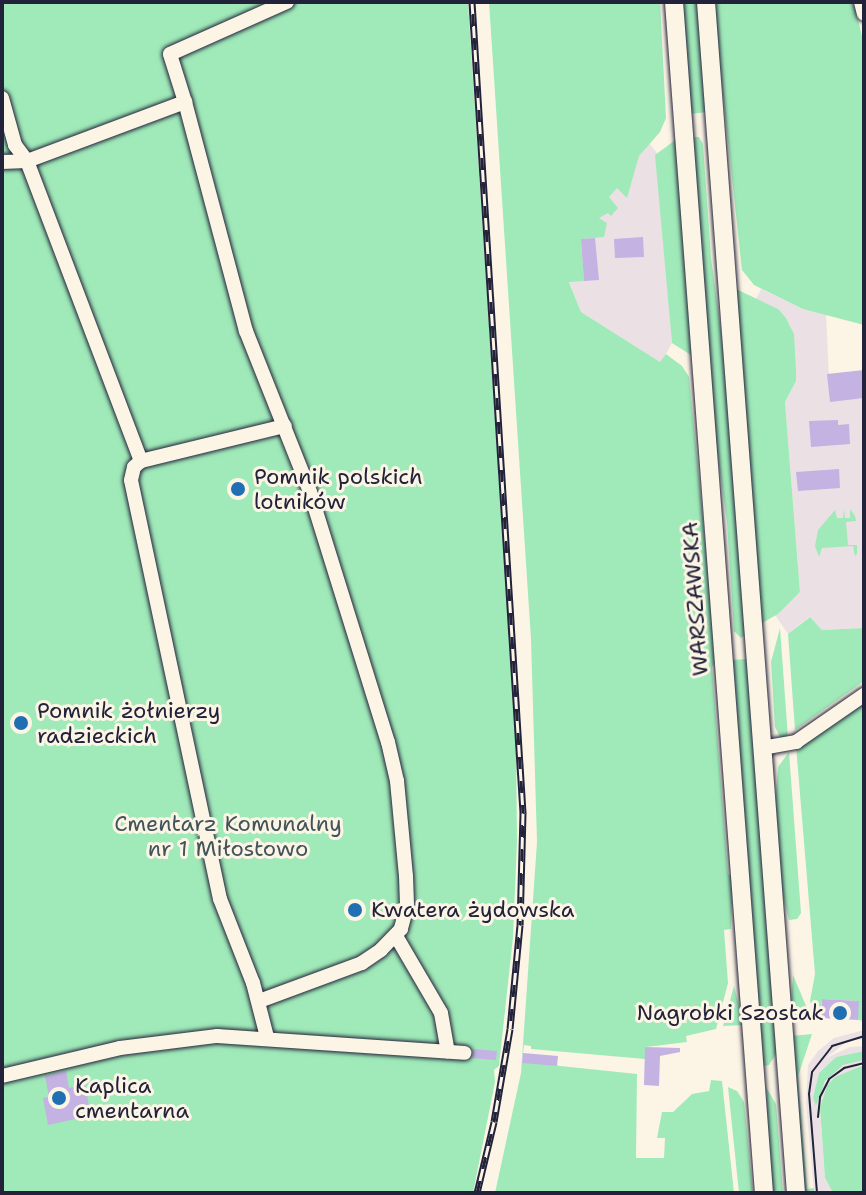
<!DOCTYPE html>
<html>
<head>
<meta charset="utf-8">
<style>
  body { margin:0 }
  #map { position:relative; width:866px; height:1195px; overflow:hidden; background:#fcf5e5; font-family:"Shantell Sans",sans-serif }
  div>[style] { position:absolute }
  .built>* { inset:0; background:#ebe1e4 }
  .green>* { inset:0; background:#a0eab9 }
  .building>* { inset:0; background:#c3b2e2 }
  .roads { filter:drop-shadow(0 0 2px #22223b) drop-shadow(0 0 2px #22223b) }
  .minor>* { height:14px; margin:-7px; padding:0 7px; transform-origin:7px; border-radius:7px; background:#fcf5e5 }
  .major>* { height:18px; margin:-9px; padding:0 9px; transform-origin:9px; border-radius:9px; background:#fcf5e5 }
  .tram>* { height:2px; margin:-1px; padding:0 1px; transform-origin:1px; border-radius:1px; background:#22223b }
  .rail>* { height:7px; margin-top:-3.5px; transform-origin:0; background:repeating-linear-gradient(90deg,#fcf5e5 0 12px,#22223b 0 24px); box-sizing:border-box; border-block:2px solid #22223b }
  .dots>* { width:22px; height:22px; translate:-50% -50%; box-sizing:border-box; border:4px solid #fcf5e5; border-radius:50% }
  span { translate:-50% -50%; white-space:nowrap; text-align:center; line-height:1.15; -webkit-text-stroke:6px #fcf5e5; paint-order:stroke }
  .poi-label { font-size:22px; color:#22223b }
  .left { translate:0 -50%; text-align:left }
  .right { translate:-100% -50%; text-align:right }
  .street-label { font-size:22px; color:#22223b }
  .park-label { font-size:22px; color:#42545a }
  .frame { position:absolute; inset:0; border:4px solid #22223b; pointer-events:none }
</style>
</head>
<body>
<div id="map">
  <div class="built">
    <i style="clip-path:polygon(646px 139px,657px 153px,672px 343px,661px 363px,581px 312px,569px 281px,579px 191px)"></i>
    <i style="clip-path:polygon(761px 289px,803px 309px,826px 313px,830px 401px,864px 398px,864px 628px,822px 630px,809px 617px,788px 634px,775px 615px,800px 592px,785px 402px,796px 381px,796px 370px,790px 325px,778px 310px,756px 299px)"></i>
    <i style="clip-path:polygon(864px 1030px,864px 1039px,848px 1041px,826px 1058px,850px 1047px,864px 1046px,864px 1051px,836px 1057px,819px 1073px,816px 1105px,819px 1091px,833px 1072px,843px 1065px,864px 1060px,864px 1065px,860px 1065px,820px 1108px,825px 1178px,833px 1193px,814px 1193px,806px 1103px,808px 1065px,818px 1051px,834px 1038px)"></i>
  </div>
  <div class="green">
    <i style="clip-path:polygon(2px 2px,468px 2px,516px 741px,517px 841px,513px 937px,499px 1066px,494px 1070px,495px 1082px,473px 1193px,2px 1193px)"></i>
    <i style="clip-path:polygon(489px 2px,660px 2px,666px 118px,660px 132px,639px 156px,627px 198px,617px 188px,609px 197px,618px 208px,611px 216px,608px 213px,599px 218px,607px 223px,604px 237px,581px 239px,584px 281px,569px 282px,581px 312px,660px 362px,666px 354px,682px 366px,689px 377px,717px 661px,712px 667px,728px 874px,733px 877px,731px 929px,724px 930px,728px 983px,716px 1029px,686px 1036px,687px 1042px,646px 1047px,645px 1059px,531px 1049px,531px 1046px,524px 1045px,522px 1062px,637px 1074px,636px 1158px,664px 1158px,665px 1138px,657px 1138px,662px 1112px,673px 1112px,692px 1094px,709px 1091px,711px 1080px,722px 1081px,734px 1193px,495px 1193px,521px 1073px,537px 842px,531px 639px)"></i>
    <i style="clip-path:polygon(681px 2px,699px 2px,707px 112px,690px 114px)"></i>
    <i style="clip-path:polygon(713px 2px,854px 2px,864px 45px,864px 325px,803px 309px,754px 285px,742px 270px)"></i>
    <i style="clip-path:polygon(691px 137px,699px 137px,703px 144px,711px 258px,726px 367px,745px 635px,741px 638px,734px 631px,727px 523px,712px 414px)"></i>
    <i style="clip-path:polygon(678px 138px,694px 357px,672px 343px,655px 155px)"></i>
    <i style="clip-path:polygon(736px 289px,778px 309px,786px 318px,794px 334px,796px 370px,796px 381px,785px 402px,800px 592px,778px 614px,760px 624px)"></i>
    <i style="clip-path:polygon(844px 509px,845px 518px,850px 518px,850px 509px,855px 516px,856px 521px,846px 522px,848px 545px,857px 545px,857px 554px,855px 556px,853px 546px,822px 548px,819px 557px,815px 546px,818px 530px,835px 510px,837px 518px,843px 518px)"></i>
    <i style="clip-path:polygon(810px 617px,822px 630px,864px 628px,864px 681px,795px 730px,788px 634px)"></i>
    <i style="clip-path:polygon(780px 628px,788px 738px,780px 737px,775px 727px,771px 662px)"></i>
    <i style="clip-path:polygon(748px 659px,778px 1051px,769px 1065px,761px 1067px,731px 660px)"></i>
    <i style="clip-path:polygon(864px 702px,864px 1021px,858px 1020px,858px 1001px,822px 999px,821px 1009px,813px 1010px,810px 1001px,815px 974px,796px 746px)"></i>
    <i style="clip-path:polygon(789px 752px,801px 913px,797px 919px,789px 920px,780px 885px,775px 805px,778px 767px)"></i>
    <i style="clip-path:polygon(793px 975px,812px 1020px,790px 1021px)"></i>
    <i style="clip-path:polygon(734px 986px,744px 1025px,723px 1026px)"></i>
    <i style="clip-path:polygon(812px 1034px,798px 1076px,807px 1189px,814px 1188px,814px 1193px,803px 1193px,791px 1036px)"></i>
    <i style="clip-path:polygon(864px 1051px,864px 1060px,843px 1065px,825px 1081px,816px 1106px,813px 1098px,819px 1073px,836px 1057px)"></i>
    <i style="clip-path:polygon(864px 1065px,864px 1193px,833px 1193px,825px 1178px,820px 1108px,827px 1086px,835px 1077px)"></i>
    <i style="clip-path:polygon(728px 1087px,737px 1091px,744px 1102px,753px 1193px,739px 1193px)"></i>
    <i style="clip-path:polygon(766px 1087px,776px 1104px,783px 1193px,771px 1193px)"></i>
  </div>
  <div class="building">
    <i style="clip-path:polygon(643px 237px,644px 257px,615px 258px,614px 239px)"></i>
    <i style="clip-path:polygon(595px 238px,599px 280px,584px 281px,581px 239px)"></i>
    <i style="clip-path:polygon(864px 370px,864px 398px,830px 402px,827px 374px)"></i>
    <i style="clip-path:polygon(838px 420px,838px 425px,849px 424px,850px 444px,811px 447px,809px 421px)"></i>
    <i style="clip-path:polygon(839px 469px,840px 488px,798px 491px,796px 472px)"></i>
    <i style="clip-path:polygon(822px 999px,859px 1001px,858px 1020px,821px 1018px)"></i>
    <i style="clip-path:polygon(645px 1047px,680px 1048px,680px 1052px,660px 1056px,659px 1086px,644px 1085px)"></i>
    <i style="clip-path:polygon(473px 1049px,497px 1051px,496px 1060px,472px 1058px)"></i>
    <i style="clip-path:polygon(523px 1053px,558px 1056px,557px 1066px,522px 1063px)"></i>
    <i style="clip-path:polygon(66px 1071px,69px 1088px,85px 1085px,89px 1106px,73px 1109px,75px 1119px,48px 1125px,43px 1098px,49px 1097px,45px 1076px)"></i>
  </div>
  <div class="roads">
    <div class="minor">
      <i style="left:861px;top:2px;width:12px;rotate:76deg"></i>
      <i style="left:2px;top:98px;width:49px;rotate:74.5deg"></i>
      <i style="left:15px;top:145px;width:20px;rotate:53deg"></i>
      <i style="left:27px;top:161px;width:321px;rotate:69.2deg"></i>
      <i style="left:185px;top:102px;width:50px;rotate:-107.4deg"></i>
      <i style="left:170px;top:54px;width:128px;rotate:-24deg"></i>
      <i style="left:2px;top:162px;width:25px;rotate:-2deg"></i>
      <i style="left:27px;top:161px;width:169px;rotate:-20.5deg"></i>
      <i style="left:185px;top:102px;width:237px;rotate:75.1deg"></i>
      <i style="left:246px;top:331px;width:173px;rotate:68.3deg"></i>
      <i style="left:310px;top:492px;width:262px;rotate:72.7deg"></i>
      <i style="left:388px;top:742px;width:40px;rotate:77deg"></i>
      <i style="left:397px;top:781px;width:95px;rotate:84.6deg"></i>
      <i style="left:406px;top:876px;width:30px;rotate:88deg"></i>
      <i style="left:407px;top:906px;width:24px;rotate:105deg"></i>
      <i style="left:401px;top:929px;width:29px;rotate:134deg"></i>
      <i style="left:381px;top:950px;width:23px;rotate:146deg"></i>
      <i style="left:362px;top:963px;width:110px;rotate:159.7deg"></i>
      <i style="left:762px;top:748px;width:35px;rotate:-10deg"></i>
      <i style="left:796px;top:742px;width:83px;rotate:-34.7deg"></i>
      <i style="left:396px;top:936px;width:89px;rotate:59.7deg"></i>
      <i style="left:441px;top:1013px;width:39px;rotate:80deg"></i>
      <i style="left:267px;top:1037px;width:56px;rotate:-104.5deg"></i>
      <i style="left:253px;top:983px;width:90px;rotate:-111.4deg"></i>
      <i style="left:220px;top:899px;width:428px;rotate:-102deg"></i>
      <i style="left:131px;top:480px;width:13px;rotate:-77deg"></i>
      <i style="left:134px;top:467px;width:9px;rotate:-41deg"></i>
      <i style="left:141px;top:461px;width:148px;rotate:-13.7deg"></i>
      <i style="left:2px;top:1076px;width:121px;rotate:-13.3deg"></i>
      <i style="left:120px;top:1048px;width:98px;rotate:-7.1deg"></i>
      <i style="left:217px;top:1036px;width:248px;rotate:3.9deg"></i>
    </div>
    <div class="major">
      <i style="left:674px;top:2px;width:1194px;rotate:85.68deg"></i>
      <i style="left:706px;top:2px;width:1194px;rotate:85.68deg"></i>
    </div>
  </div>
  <div class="tram">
    <i style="left:818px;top:1117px;width:20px;rotate:-84deg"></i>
    <i style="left:820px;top:1097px;width:20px;rotate:-63deg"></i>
    <i style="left:829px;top:1079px;width:19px;rotate:-36deg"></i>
    <i style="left:844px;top:1068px;width:21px;rotate:-14deg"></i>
    <i style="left:817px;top:1193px;width:99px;rotate:-94.6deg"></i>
    <i style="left:809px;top:1094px;width:22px;rotate:-82deg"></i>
    <i style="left:812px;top:1072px;width:33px;rotate:-52deg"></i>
    <i style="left:832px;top:1046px;width:34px;rotate:-17deg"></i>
  </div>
  <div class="rail">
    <i style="left:472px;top:2px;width:813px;rotate:86.4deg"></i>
    <i style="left:523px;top:813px;width:112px;rotate:91.5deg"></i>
    <i style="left:520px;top:925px;width:104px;rotate:95.5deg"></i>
    <i style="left:510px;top:1029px;width:94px;rotate:99.8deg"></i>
    <i style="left:494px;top:1122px;width:73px;rotate:103.5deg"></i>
  </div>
  <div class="dots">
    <i style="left:238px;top:489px;background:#1f6fb2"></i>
    <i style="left:21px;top:723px;background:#1f6fb2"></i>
    <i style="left:355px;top:910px;background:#1f6fb2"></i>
    <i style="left:840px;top:1013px;background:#1f6fb2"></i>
    <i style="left:59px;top:1098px;background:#1f6fb2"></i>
  </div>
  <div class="poi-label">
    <span class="left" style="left:254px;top:489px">Pomnik polskich<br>lotników</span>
    <span class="left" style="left:37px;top:723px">Pomnik żołnierzy<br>radzieckich</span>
    <span class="left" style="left:371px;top:910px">Kwatera żydowska</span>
    <span class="right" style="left:824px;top:1013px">Nagrobki Szostak</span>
    <span class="left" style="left:75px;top:1098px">Kaplica<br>cmentarna</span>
  </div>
  <div class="street-label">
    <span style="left:695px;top:599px;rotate:-94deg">WARSZAWSKA</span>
  </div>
  <div class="park-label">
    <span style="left:228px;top:836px">Cmentarz Komunalny<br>nr 1 Miłostowo</span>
  </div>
  <div class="frame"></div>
</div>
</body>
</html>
